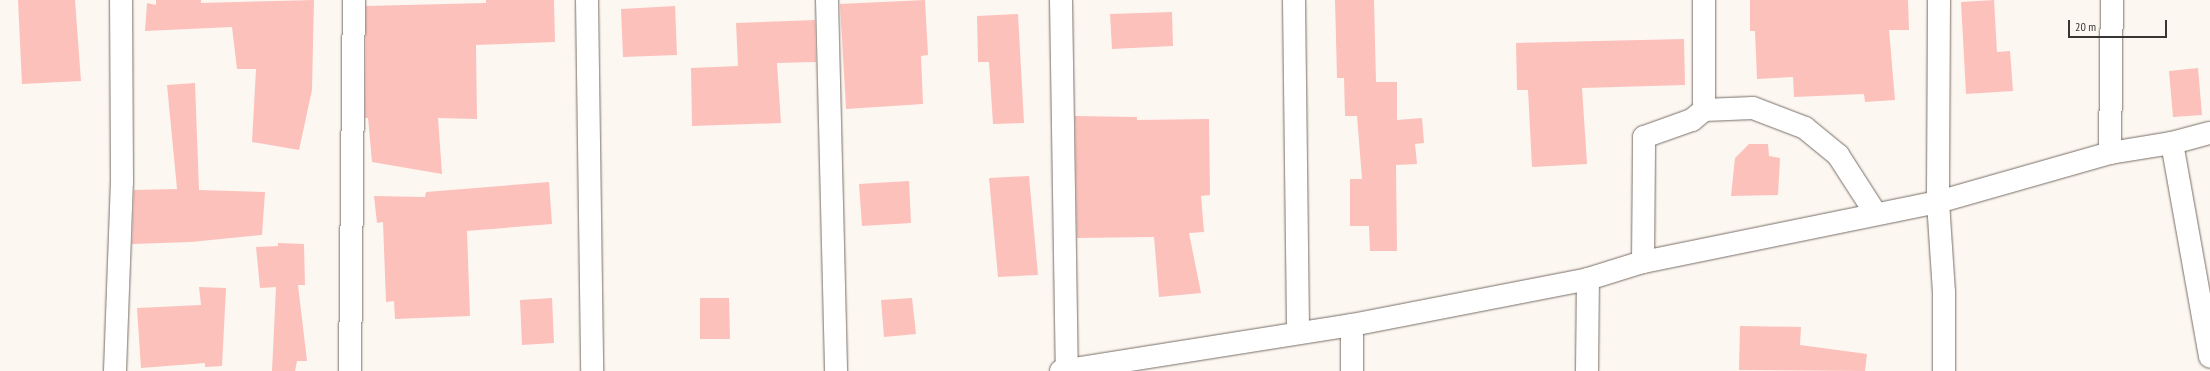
<!DOCTYPE html>
<html>
<head>
<meta charset="utf-8">
<style>
  body { margin:0 }
  #map { position:relative; width:2210px; height:371px; overflow:hidden; background:#fdf7f2; font-family:"PT Sans Narrow",sans-serif }
  div>[style] { position:absolute }
  .building>* { inset:0; background:#fcc1bb }
  .roads { filter:drop-shadow(0 0 1px #786e66) drop-shadow(0 0 1px #786e66) }
  .street>* { height:22px; margin:-11px; padding:0 11px; transform-origin:11px; border-radius:11px; background:#fff }
  span { translate:-50% -50%; white-space:nowrap; text-align:center; line-height:1.15; -webkit-text-stroke:3px #fdf7f2; paint-order:stroke }
  .scale { position:absolute; left:2068px; top:20px; width:99px; height:18px; box-sizing:border-box; border:2px solid #393532; border-top:0; padding-left:5px; font-size:12px; line-height:14px; white-space:nowrap; color:#393532; -webkit-text-stroke:3px #fdf7f2; paint-order:stroke }
</style>
</head>
<body>
<div id="map">
  <div class="building">
    <i style="clip-path:polygon(18px 0,75px 0,81px 81px,22px 84px)"></i>
    <i style="clip-path:polygon(156px 0,201px 0,201px 3px,314px 0,312px 90px,299px 150px,252px 142px,256px 69px,237px 69px,232px 27px,145px 31px,147px 3px,156px 5px)"></i>
    <i style="clip-path:polygon(486px 0,554px 0,555px 42px,476px 45px,477px 119px,438px 118px,442px 174px,372px 162px,368px 118px,365px 118px,366px 6px,486px 3px)"></i>
    <i style="clip-path:polygon(925px 0,928px 55px,921px 56px,923px 104px,846px 109px,840px 4px)"></i>
    <i style="clip-path:polygon(1335px 0,1374px 0,1376px 82px,1397px 82px,1397px 120px,1422px 118px,1424px 143px,1415px 144px,1417px 164px,1396px 165px,1397px 251px,1370px 251px,1369px 226px,1350px 226px,1350px 179px,1362px 179px,1357px 116px,1345px 116px,1344px 78px,1337px 78px)"></i>
    <i style="clip-path:polygon(1750px 0,1908px 0,1909px 30px,1889px 30px,1895px 100px,1865px 102px,1864px 94px,1794px 97px,1793px 77px,1757px 79px,1755px 31px,1750px 31px)"></i>
    <i style="clip-path:polygon(1994px 0,1997px 52px,2010px 51px,2013px 91px,1966px 94px,1961px 2px)"></i>
    <i style="clip-path:polygon(675px 6px,677px 55px,623px 57px,621px 9px)"></i>
    <i style="clip-path:polygon(1172px 12px,1173px 46px,1112px 49px,1110px 14px)"></i>
    <i style="clip-path:polygon(1018px 14px,1024px 123px,993px 124px,989px 62px,978px 62px,977px 16px)"></i>
    <i style="clip-path:polygon(815px 20px,816px 62px,777px 63px,781px 123px,692px 126px,691px 68px,738px 66px,736px 23px)"></i>
    <i style="clip-path:polygon(1684px 39px,1685px 85px,1582px 88px,1587px 164px,1532px 167px,1528px 90px,1517px 90px,1516px 43px)"></i>
    <i style="clip-path:polygon(2198px 68px,2202px 115px,2173px 117px,2169px 71px)"></i>
    <i style="clip-path:polygon(195px 83px,199px 190px,265px 192px,262px 235px,191px 242px,132px 244px,134px 190px,177px 189px,167px 85px)"></i>
    <i style="clip-path:polygon(1075px 116px,1137px 117px,1137px 120px,1209px 119px,1210px 195px,1201px 196px,1204px 232px,1189px 233px,1201px 293px,1159px 297px,1154px 237px,1077px 238px)"></i>
    <i style="clip-path:polygon(1749px 144px,1768px 144px,1769px 156px,1780px 158px,1778px 195px,1731px 196px,1735px 158px)"></i>
    <i style="clip-path:polygon(1029px 176px,1038px 275px,998px 277px,989px 178px)"></i>
    <i style="clip-path:polygon(909px 181px,911px 223px,862px 226px,859px 184px)"></i>
    <i style="clip-path:polygon(549px 182px,552px 224px,467px 231px,470px 316px,395px 319px,394px 301px,386px 302px,383px 222px,377px 223px,374px 196px,425px 197px,426px 192px)"></i>
    <i style="clip-path:polygon(278px 243px,304px 244px,305px 285px,298px 285px,307px 361px,297px 361px,295px 371px,272px 371px,276px 287px,260px 288px,256px 247px,278px 246px)"></i>
    <i style="clip-path:polygon(199px 287px,226px 288px,222px 366px,205px 367px,205px 363px,141px 368px,137px 308px,201px 305px)"></i>
    <i style="clip-path:polygon(552px 298px,554px 343px,522px 345px,520px 300px)"></i>
    <i style="clip-path:polygon(700px 298px,729px 298px,730px 339px,700px 339px)"></i>
    <i style="clip-path:polygon(912px 298px,916px 334px,884px 337px,881px 300px)"></i>
    <i style="clip-path:polygon(1740px 326px,1801px 327px,1800px 345px,1867px 354px,1865px 371px,1739px 370px)"></i>
  </div>
  <div class="roads">
    <div class="street">
      <i style="left:587px;top:0;width:371px;rotate:89.2deg"></i>
      <i style="left:827px;top:0;width:371px;rotate:88.6deg"></i>
      <i style="left:1061px;top:0;width:370px;rotate:89.1deg"></i>
      <i style="left:1294px;top:0;width:333px;rotate:89.3deg"></i>
      <i style="left:1939px;top:0;width:202px;rotate:90.3deg"></i>
      <i style="left:1938px;top:202px;width:90px;rotate:86.2deg"></i>
      <i style="left:1944px;top:292px;width:79px;rotate:90deg"></i>
      <i style="left:1704px;top:110px;width:49px;rotate:-2.3deg"></i>
      <i style="left:1753px;top:108px;width:56px;rotate:21deg"></i>
      <i style="left:1805px;top:128px;width:43px;rotate:39.3deg"></i>
      <i style="left:1838px;top:155px;width:70px;rotate:57.2deg"></i>
      <i style="left:2172px;top:143px;width:217px;rotate:79.9deg"></i>
      <i style="left:2110px;top:153px;width:153px;rotate:-89.3deg"></i>
      <i style="left:1643px;top:262px;width:125px;rotate:-89.5deg"></i>
      <i style="left:1644px;top:137px;width:51px;rotate:-19.5deg"></i>
      <i style="left:1692px;top:120px;width:16px;rotate:-40deg"></i>
      <i style="left:1704px;top:110px;width:110px;rotate:-90deg"></i>
      <i style="left:1352px;top:325px;width:46px;rotate:90deg"></i>
      <i style="left:115px;top:371px;width:189px;rotate:-87.9deg"></i>
      <i style="left:122px;top:182px;width:182px;rotate:-90.3deg"></i>
      <i style="left:350px;top:371px;width:371px;rotate:-89.4deg"></i>
      <i style="left:1061px;top:371px;width:295px;rotate:-9deg"></i>
      <i style="left:1352px;top:325px;width:240px;rotate:-11deg"></i>
      <i style="left:1588px;top:279px;width:58px;rotate:-17.2deg"></i>
      <i style="left:1643px;top:262px;width:301px;rotate:-11.5deg"></i>
      <i style="left:1938px;top:202px;width:179px;rotate:-15.9deg"></i>
      <i style="left:2110px;top:153px;width:63px;rotate:-9.2deg"></i>
      <i style="left:2172px;top:143px;width:39px;rotate:-15deg"></i>
      <i style="left:1587px;top:371px;width:92px;rotate:-89.4deg"></i>
    </div>
  </div>
  <div class="scale">20 m</div>
</div>
</body>
</html>
